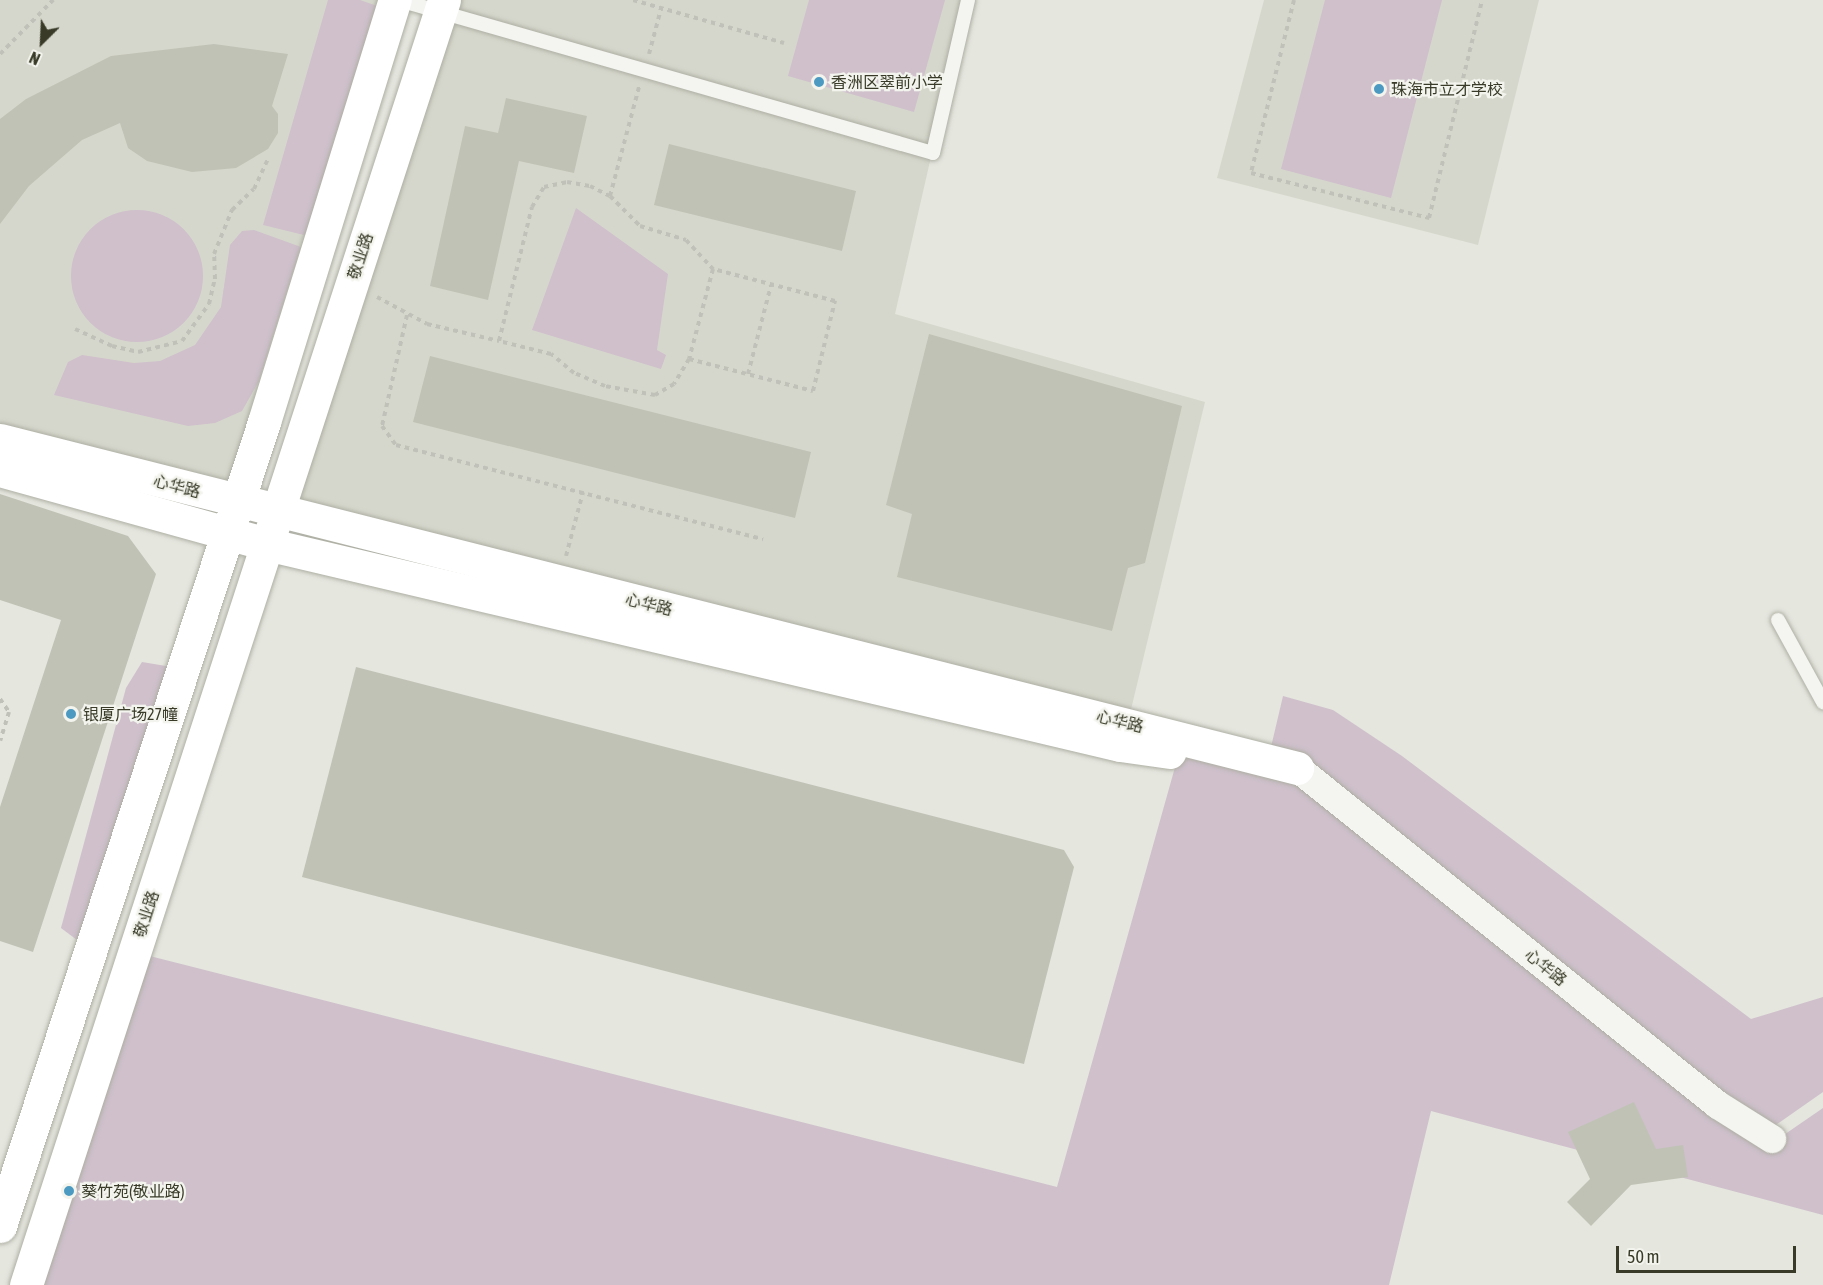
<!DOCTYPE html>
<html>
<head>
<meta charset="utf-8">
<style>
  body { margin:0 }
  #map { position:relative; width:1823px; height:1285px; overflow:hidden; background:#e5e6de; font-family:"Asap Condensed","Noto Sans SC",sans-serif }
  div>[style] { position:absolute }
  .built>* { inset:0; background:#d6d7cc }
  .green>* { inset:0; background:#cfc0cc }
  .round { border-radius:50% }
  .building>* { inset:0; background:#c1c2b6 }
  .path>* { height:4px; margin-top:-2px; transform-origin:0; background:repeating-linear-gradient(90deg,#c0c1b8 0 4.5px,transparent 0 9px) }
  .roads { filter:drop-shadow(0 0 2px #aeafa4) drop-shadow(0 0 2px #aeafa4) }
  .lane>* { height:14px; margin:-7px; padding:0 7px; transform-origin:7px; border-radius:7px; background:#f4f5f0 }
  .street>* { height:28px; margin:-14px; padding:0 14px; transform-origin:14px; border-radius:14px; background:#f4f5f0 }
  .secondary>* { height:33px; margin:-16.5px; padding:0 16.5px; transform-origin:16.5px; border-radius:16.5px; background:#fff }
  .dots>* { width:16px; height:16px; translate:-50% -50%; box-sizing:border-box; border:3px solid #f3f4ed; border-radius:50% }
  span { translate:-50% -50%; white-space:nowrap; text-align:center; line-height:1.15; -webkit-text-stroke:4.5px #f3f4ed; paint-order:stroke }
  .poi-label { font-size:16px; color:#393b28 }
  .left { translate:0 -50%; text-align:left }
  .street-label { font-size:16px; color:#393b28 }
  .north { position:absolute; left:12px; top:12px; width:60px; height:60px; -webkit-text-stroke:4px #f3f4ed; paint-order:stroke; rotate:204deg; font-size:16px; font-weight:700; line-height:24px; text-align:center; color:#393b28 }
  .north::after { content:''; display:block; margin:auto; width:21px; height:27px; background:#393b28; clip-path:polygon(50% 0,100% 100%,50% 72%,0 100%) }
  .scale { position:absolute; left:1616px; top:1246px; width:180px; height:27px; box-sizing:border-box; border:3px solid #393b28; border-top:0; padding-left:8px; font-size:18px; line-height:21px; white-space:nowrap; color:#393b28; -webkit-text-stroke:4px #f3f4ed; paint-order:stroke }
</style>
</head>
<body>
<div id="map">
  <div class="built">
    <i style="clip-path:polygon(0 0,394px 0,237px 501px,0 437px)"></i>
    <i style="clip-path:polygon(445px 0,967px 0,895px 314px,1205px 402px,1128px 722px,278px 512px)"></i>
    <i style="clip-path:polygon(1264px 0,1539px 0,1478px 245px,1217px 178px)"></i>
  </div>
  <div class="green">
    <i style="clip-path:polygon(328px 0,360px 0,383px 8px,312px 237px,263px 225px)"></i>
    <i style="clip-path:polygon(809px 0,945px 0,914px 112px,788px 76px)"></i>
    <i style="clip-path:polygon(1325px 0,1442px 0,1391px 198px,1281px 169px)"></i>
    <i style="clip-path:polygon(576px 208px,668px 274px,657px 350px,666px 355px,661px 369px,532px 330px)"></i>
    <i class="round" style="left:71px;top:210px;width:132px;height:132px"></i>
    <i style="clip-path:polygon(254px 230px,301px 247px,259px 381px,242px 411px,215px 423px,188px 426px,54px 395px,68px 362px,82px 355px,134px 363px,160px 361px,195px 345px,221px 307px,230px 245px,242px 231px)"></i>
    <i style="clip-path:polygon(142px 662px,172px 667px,77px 940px,61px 928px,126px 688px)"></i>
    <i style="clip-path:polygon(1283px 696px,1333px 710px,1402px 756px,1751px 1019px,1823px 997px,1823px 1092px,1773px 1127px,1726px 1099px,1271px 747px)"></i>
    <i style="clip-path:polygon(1179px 753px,1297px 768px,1772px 1143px,1823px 1108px,1823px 1215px,1431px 1111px,1389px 1285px,26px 1285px,134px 952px,1057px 1187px)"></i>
  </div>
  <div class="building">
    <i style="clip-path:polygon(214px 44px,288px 54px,272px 106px,278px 114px,278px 133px,268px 149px,236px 168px,192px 172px,147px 161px,128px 148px,120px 123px,82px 140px,29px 186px,0 224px,0 119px,26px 99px,111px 56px)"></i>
    <i style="clip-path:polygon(506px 98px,587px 116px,574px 173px,519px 161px,488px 300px,430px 286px,465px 126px,498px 133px)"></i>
    <i style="clip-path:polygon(669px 144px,856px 191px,842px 251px,654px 205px)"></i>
    <i style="clip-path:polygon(929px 334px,1182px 406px,1145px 563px,1128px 568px,1112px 631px,897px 577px,912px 514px,886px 505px)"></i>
    <i style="clip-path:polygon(430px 356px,811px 452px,795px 518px,413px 422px)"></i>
    <i style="clip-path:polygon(0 494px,128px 536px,156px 574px,33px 952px,0 941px,0 807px,61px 620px,0 600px)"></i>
    <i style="clip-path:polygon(356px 667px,1064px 850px,1074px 867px,1024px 1064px,302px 877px)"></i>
    <i style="clip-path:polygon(1634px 1102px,1656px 1149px,1683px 1145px,1688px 1177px,1631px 1185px,1591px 1226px,1567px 1202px,1590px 1179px,1568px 1132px)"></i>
  </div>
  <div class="path">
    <i style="left:633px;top:0;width:157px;rotate:15.9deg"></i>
    <i style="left:1294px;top:0;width:178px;rotate:104deg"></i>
    <i style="left:1251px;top:173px;width:184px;rotate:14.2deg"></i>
    <i style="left:1429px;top:218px;width:224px;rotate:-76.3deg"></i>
    <i style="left:0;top:54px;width:76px;rotate:-45.5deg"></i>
    <i style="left:649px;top:54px;width:47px;rotate:-75.1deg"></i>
    <i style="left:610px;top:196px;width:113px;rotate:-75.1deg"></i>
    <i style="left:377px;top:297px;width:57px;rotate:28.4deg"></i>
    <i style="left:427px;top:324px;width:74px;rotate:13.3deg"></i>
    <i style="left:499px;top:341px;width:138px;rotate:-76.2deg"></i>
    <i style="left:532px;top:207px;width:23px;rotate:-59deg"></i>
    <i style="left:544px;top:187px;width:24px;rotate:-12deg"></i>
    <i style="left:567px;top:182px;width:23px;rotate:10deg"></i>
    <i style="left:590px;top:186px;width:22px;rotate:27deg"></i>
    <i style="left:610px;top:196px;width:42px;rotate:45deg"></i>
    <i style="left:640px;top:226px;width:48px;rotate:16.9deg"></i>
    <i style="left:686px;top:240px;width:40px;rotate:47deg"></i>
    <i style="left:713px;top:269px;width:93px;rotate:104.9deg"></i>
    <i style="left:689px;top:359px;width:29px;rotate:121deg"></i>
    <i style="left:674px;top:384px;width:22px;rotate:150deg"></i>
    <i style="left:655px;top:395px;width:51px;rotate:-169.8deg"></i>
    <i style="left:605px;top:386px;width:34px;rotate:-157deg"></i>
    <i style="left:574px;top:373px;width:30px;rotate:-140deg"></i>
    <i style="left:551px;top:354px;width:54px;rotate:-166deg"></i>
    <i style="left:407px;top:315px;width:114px;rotate:102.7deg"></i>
    <i style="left:382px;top:426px;width:24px;rotate:54deg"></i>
    <i style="left:396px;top:445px;width:379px;rotate:14.4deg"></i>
    <i style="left:75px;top:329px;width:41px;rotate:24.7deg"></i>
    <i style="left:112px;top:346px;width:27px;rotate:13deg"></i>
    <i style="left:138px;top:352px;width:45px;rotate:-14deg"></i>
    <i style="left:182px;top:341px;width:46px;rotate:-53.9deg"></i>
    <i style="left:209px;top:304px;width:26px;rotate:-77deg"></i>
    <i style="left:215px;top:279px;width:25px;rotate:-92deg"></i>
    <i style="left:214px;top:254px;width:48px;rotate:-67.8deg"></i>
    <i style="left:232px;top:210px;width:30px;rotate:-44deg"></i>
    <i style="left:254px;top:189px;width:35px;rotate:-65deg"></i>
    <i style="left:689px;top:359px;width:128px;rotate:14.5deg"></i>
    <i style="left:813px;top:391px;width:93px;rotate:-76.3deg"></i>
    <i style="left:835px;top:301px;width:126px;rotate:-165.3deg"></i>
    <i style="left:748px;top:374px;width:92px;rotate:-75.5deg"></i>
    <i style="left:566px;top:556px;width:66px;rotate:-75.1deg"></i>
    <i style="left:0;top:699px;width:16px;rotate:55deg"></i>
    <i style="left:9px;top:712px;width:30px;rotate:107deg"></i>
  </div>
  <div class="roads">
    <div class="lane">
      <i style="left:399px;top:0;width:555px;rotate:15.99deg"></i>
      <i style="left:933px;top:153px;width:157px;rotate:-77.1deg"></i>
      <i style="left:1778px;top:620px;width:94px;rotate:61.2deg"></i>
    </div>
    <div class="street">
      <i style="left:1297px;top:768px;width:539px;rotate:38.68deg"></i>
      <i style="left:1718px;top:1105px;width:64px;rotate:32.2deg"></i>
    </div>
    <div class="secondary">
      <i style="left:0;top:440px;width:1338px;rotate:14.19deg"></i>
      <i style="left:0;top:470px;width:276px;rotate:15.5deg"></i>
      <i style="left:266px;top:544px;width:877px;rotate:13.24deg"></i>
      <i style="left:1120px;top:745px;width:50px;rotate:8deg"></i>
      <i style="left:0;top:1226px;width:846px;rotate:-71.82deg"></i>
      <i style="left:264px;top:422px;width:442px;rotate:-72.8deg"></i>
      <i style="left:26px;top:1285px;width:1351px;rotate:-71.98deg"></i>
    </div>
  </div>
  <div class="dots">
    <i style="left:819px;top:82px;background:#4c9ac2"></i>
    <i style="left:1379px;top:89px;background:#4c9ac2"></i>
    <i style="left:71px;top:714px;background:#4c9ac2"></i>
    <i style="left:69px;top:1191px;background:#4c9ac2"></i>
  </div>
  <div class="poi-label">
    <span class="left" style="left:831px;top:82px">香洲区翠前小学</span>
    <span class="left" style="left:1391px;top:89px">珠海市立才学校</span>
    <span class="left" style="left:83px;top:714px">银厦广场27幢</span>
    <span class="left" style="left:81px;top:1191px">葵竹苑(敬业路)</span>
  </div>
  <div class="street-label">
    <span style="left:360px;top:256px;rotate:-72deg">敬业路</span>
    <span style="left:177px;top:486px;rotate:15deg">心华路</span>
    <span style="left:649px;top:604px;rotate:14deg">心华路</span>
    <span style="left:1120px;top:721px;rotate:14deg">心华路</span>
    <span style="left:146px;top:914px;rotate:-72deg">敬业路</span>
    <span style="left:1546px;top:967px;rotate:39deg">心华路</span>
  </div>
  <div class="north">N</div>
  <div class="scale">50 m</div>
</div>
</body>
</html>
